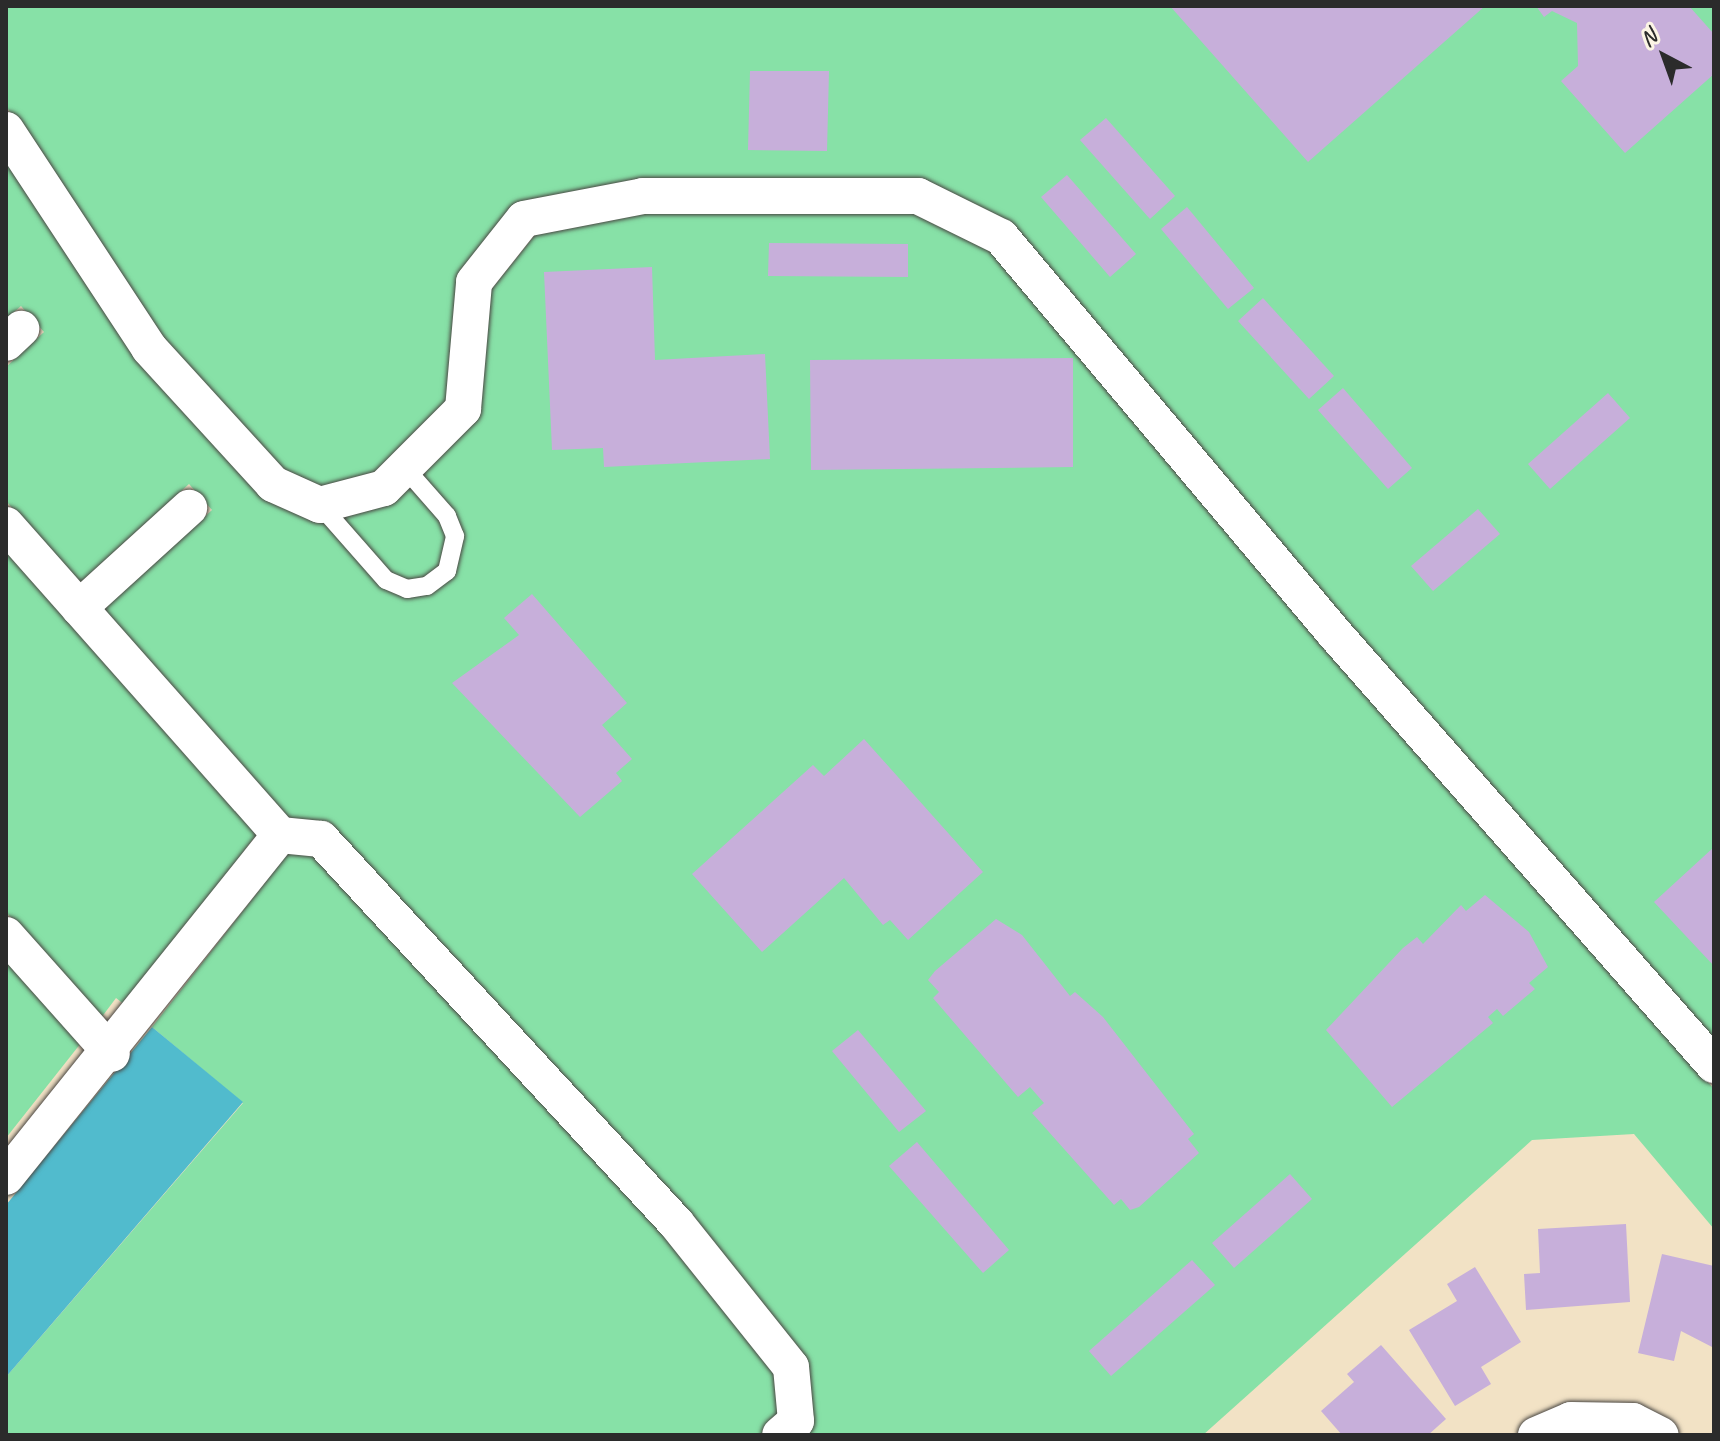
<!DOCTYPE html>
<html>
<head>
<meta charset="utf-8">
<style>
  body { margin:0 }
  #map { position:relative; width:1720px; height:1441px; overflow:hidden; background:#f2e2c5; font-family:Caveat,sans-serif }
  div>[style] { position:absolute }
  .green>* { inset:0; background:#87e1a7 }
  .water>* { inset:0; background:#51bbcd }
  .building>* { inset:0; background:#c7afda }
  .roads { filter:drop-shadow(0 0 2px #494642) drop-shadow(0 0 2px #494642) }
  .service>* { height:18px; margin:-9px; padding:0 9px; transform-origin:9px; border-radius:9px; background:#fff }
  .minor>* { height:36px; margin:-18px; padding:0 18px; transform-origin:18px; border-radius:18px; background:#fff }
  span { translate:-50% -50%; white-space:nowrap; text-align:center; line-height:1.15; -webkit-text-stroke:8px #fcf5e5; paint-order:stroke }
  .frame { position:absolute; inset:0; border:8px solid #2b2b2b; pointer-events:none }
  .north { position:absolute; left:1624px; top:16px; width:80px; height:80px; -webkit-text-stroke:6px #fcf5e5; paint-order:stroke; rotate:319deg; font-size:22px; font-weight:700; line-height:32px; text-align:center; color:#2b2b2b }
  .north::after { content:''; display:block; margin:auto; width:28px; height:36px; background:#2b2b2b; clip-path:polygon(50% 0,100% 100%,50% 72%,0 100%) }
</style>
</head>
<body>
<div id="map">
  <div class="green">
    <i style="clip-path:polygon(6px 6px,1714px 6px,1714px 1040px,1347px 624px,924px 181px,519px 203px,447px 400px,374px 473px,320px 487px,282px 470px,162px 339px,6px 106px)"></i>
    <i style="clip-path:polygon(6px 155px,314px 520px,475px 422px,490px 291px,535px 235px,646px 213px,916px 213px,992px 250px,1714px 1089px,1714px 1229px,1634px 1134px,1532px 1140px,1203px 1435px,6px 1435px,6px 1377px,243px 1103px,152px 1027px,293px 847px,103px 610px,212px 510px,189px 484px,79px 584px,6px 501px,6px 367px,44px 332px,21px 306px,6px 319px)"></i>
    <i style="clip-path:polygon(6px 549px,258px 833px,125px 1005px,116px 998px,101px 1018px,6px 912px)"></i>
    <i style="clip-path:polygon(6px 959px,81px 1043px,6px 1138px)"></i>
  </div>
  <div class="water">
    <i style="clip-path:polygon(152px 1027px,243px 1102px,6px 1377px,6px 1205px)"></i>
  </div>
  <div class="building">
    <i style="clip-path:polygon(1170px 6px,1485px 6px,1308px 162px)"></i>
    <i style="clip-path:polygon(1536px 6px,1689px 6px,1714px 34px,1714px 74px,1625px 153px,1561px 81px,1578px 66px,1577px 23px,1552px 11px,1544px 17px)"></i>
    <i style="clip-path:polygon(750px 71px,829px 71px,827px 151px,748px 150px)"></i>
    <i style="clip-path:polygon(1106px 118px,1175px 196px,1150px 219px,1080px 140px)"></i>
    <i style="clip-path:polygon(1067px 175px,1136px 254px,1110px 277px,1041px 197px)"></i>
    <i style="clip-path:polygon(1187px 207px,1254px 288px,1228px 309px,1161px 229px)"></i>
    <i style="clip-path:polygon(769px 243px,908px 244px,908px 277px,768px 276px)"></i>
    <i style="clip-path:polygon(652px 267px,655px 360px,765px 354px,770px 459px,604px 467px,603px 448px,552px 450px,544px 272px)"></i>
    <i style="clip-path:polygon(1263px 298px,1334px 376px,1309px 399px,1238px 321px)"></i>
    <i style="clip-path:polygon(1073px 358px,1073px 467px,811px 470px,810px 360px)"></i>
    <i style="clip-path:polygon(1343px 388px,1412px 468px,1388px 489px,1318px 410px)"></i>
    <i style="clip-path:polygon(1608px 393px,1630px 418px,1550px 489px,1528px 464px)"></i>
    <i style="clip-path:polygon(1478px 509px,1500px 534px,1433px 591px,1411px 566px)"></i>
    <i style="clip-path:polygon(532px 594px,627px 703px,602px 725px,632px 759px,616px 773px,622px 781px,580px 817px,452px 683px,519px 635px,504px 618px)"></i>
    <i style="clip-path:polygon(864px 739px,983px 872px,908px 940px,890px 920px,883px 925px,844px 878px,762px 952px,692px 874px,813px 765px,824px 776px)"></i>
    <i style="clip-path:polygon(1714px 847px,1714px 966px,1654px 902px)"></i>
    <i style="clip-path:polygon(1485px 895px,1529px 932px,1548px 967px,1529px 983px,1535px 989px,1503px 1016px,1497px 1009px,1488px 1017px,1493px 1023px,1392px 1107px,1326px 1030px,1403px 948px,1417px 937px,1423px 944px,1461px 905px,1466px 911px)"></i>
    <i style="clip-path:polygon(996px 919px,1022px 935px,1070px 996px,1075px 992px,1103px 1017px,1194px 1134px,1188px 1139px,1199px 1153px,1139px 1207px,1130px 1210px,1121px 1199px,1114px 1205px,1032px 1113px,1044px 1103px,1030px 1087px,1018px 1097px,933px 998px,939px 992px,928px 980px,935px 971px)"></i>
    <i style="clip-path:polygon(858px 1030px,926px 1111px,899px 1132px,832px 1051px)"></i>
    <i style="clip-path:polygon(917px 1142px,1009px 1250px,983px 1273px,889px 1166px)"></i>
    <i style="clip-path:polygon(1290px 1174px,1312px 1199px,1234px 1268px,1212px 1243px)"></i>
    <i style="clip-path:polygon(1626px 1224px,1630px 1302px,1526px 1310px,1524px 1274px,1540px 1273px,1538px 1229px)"></i>
    <i style="clip-path:polygon(1662px 1254px,1714px 1266px,1714px 1348px,1681px 1331px,1674px 1361px,1638px 1353px)"></i>
    <i style="clip-path:polygon(1192px 1260px,1215px 1285px,1111px 1376px,1089px 1351px)"></i>
    <i style="clip-path:polygon(1475px 1267px,1521px 1342px,1481px 1367px,1491px 1384px,1455px 1406px,1409px 1330px,1457px 1301px,1447px 1284px)"></i>
    <i style="clip-path:polygon(1381px 1345px,1446px 1419px,1428px 1435px,1342px 1435px,1321px 1411px,1354px 1382px,1347px 1374px)"></i>
  </div>
  <div class="roads">
    <div class="service">
      <i style="left:320px;top:505px;width:100px;rotate:48.7deg"></i>
      <i style="left:386px;top:580px;width:23px;rotate:23deg"></i>
      <i style="left:407px;top:589px;width:20px;rotate:-9deg"></i>
      <i style="left:427px;top:586px;width:25px;rotate:-37deg"></i>
      <i style="left:447px;top:571px;width:36px;rotate:-77deg"></i>
      <i style="left:455px;top:536px;width:22px;rotate:-112deg"></i>
      <i style="left:447px;top:516px;width:65px;rotate:-131.3deg"></i>
    </div>
    <div class="minor">
      <i style="left:6px;top:130px;width:261px;rotate:56.7deg"></i>
      <i style="left:149px;top:348px;width:184px;rotate:47.6deg"></i>
      <i style="left:273px;top:484px;width:51px;rotate:24.1deg"></i>
      <i style="left:320px;top:505px;width:66px;rotate:-14.9deg"></i>
      <i style="left:384px;top:488px;width:112px;rotate:-45deg"></i>
      <i style="left:463px;top:409px;width:127px;rotate:-85deg"></i>
      <i style="left:474px;top:282px;width:80px;rotate:-51.6deg"></i>
      <i style="left:524px;top:219px;width:121px;rotate:-10.9deg"></i>
      <i style="left:643px;top:196px;width:275px"></i>
      <i style="left:918px;top:196px;width:93px;rotate:26.3deg"></i>
      <i style="left:1001px;top:237px;width:519px;rotate:49.93deg"></i>
      <i style="left:1335px;top:634px;width:574px;rotate:48.67deg"></i>
      <i style="left:6px;top:343px;width:21px;rotate:-43deg"></i>
      <i style="left:6px;top:525px;width:414px;rotate:48.5deg"></i>
      <i style="left:280px;top:835px;width:438px;rotate:128.7deg"></i>
      <i style="left:79px;top:608px;width:149px;rotate:-42.3deg"></i>
      <i style="left:280px;top:835px;width:41px;rotate:5.6deg"></i>
      <i style="left:321px;top:839px;width:523px;rotate:47.25deg"></i>
      <i style="left:676px;top:1223px;width:184px;rotate:51.4deg"></i>
      <i style="left:791px;top:1367px;width:54px;rotate:84.7deg"></i>
      <i style="left:796px;top:1421px;width:21px;rotate:139deg"></i>
      <i style="left:6px;top:935px;width:159px;rotate:48.3deg"></i>
      <i style="left:1536px;top:1435px;width:38px;rotate:-23deg"></i>
      <i style="left:1571px;top:1420px;width:62px;rotate:0.9deg"></i>
      <i style="left:1633px;top:1421px;width:31px;rotate:27deg"></i>
    </div>
  </div>
  <div class="frame"></div>
  <div class="north">N</div>
</div>
</body>
</html>
